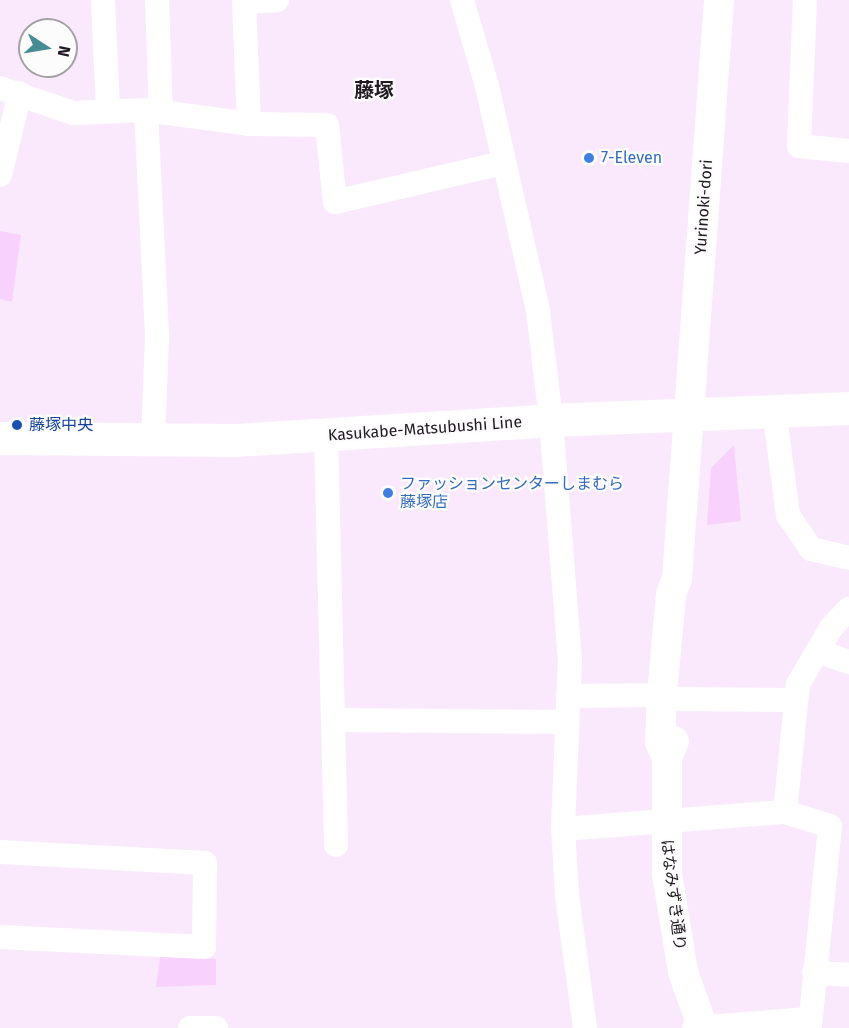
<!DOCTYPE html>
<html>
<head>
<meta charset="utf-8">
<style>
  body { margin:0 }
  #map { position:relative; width:849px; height:1028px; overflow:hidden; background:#fae9fc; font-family:"Fira Sans","Noto Sans JP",sans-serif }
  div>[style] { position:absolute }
  .green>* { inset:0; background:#f8d2fd }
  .minor>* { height:24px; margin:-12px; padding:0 12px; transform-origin:12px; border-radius:12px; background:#fff }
  .tertiary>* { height:30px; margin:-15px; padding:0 15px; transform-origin:15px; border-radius:15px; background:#fff }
  .primary>* { height:33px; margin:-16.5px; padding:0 16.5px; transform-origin:16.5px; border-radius:16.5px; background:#fff }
  .dots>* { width:16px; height:16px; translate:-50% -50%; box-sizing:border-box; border:3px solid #fcfcfc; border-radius:50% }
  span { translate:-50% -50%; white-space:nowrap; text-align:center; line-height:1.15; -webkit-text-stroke:4.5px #fcfcfc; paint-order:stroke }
  .shop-label { font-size:16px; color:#366cbe }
  .left { translate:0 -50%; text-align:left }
  .street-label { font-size:16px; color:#211922 }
  .transit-label { font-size:16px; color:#164399 }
  .quarter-label { font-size:20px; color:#211922; font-weight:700 }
  .north { position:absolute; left:18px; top:18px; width:60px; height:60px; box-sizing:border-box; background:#fcfcfc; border:2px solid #a4a1a5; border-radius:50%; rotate:102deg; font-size:16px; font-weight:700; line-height:24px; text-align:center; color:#211922 }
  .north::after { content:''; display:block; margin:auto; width:21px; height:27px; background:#458c94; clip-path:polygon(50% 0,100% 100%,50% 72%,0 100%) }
</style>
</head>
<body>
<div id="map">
  <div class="green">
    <i style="clip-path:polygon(0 231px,21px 235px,12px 302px,0 299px)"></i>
    <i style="clip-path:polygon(734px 445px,741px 521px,707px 525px,711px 468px)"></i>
    <i style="clip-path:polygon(160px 957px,216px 959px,216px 985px,156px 987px)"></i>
  </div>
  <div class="minor">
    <i style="left:103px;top:0;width:111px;rotate:87.4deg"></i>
    <i style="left:157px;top:0;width:112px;rotate:88deg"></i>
    <i style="left:244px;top:0;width:124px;rotate:87.7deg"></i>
    <i style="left:462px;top:0;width:90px;rotate:73.8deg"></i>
    <i style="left:487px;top:86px;width:231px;rotate:77.2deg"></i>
    <i style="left:538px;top:311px;width:110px;rotate:83.2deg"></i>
    <i style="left:551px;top:420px;width:241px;rotate:85.5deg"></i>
    <i style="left:570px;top:660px;width:169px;rotate:92.4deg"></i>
    <i style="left:563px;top:829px;width:66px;rotate:86.5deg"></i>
    <i style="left:567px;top:895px;width:134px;rotate:82.3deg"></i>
    <i style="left:805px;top:0;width:146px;rotate:92.4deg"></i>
    <i style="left:799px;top:146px;width:50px;rotate:5.7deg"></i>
    <i style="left:244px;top:2px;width:33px;rotate:-3deg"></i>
    <i style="left:0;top:88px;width:77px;rotate:18.9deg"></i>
    <i style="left:73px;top:113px;width:73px;rotate:-2.4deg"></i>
    <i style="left:146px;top:110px;width:104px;rotate:7.7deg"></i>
    <i style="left:249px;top:124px;width:78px;rotate:0.7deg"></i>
    <i style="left:327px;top:125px;width:77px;rotate:84.1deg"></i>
    <i style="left:335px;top:202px;width:171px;rotate:-13.1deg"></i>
    <i style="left:146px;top:110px;width:227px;rotate:87.2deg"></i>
    <i style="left:157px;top:337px;width:104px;rotate:92.2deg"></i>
    <i style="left:0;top:175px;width:84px;rotate:-76.3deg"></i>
    <i style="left:774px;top:409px;width:107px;rotate:82.5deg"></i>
    <i style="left:788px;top:515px;width:41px;rotate:55.9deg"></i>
    <i style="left:811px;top:549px;width:39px;rotate:13deg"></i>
    <i style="left:326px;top:436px;width:409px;rotate:88.6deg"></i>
    <i style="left:818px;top:651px;width:33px;rotate:20deg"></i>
    <i style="left:568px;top:696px;width:94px;rotate:-0.6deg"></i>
    <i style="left:678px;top:699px;width:118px;rotate:0.5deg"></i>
    <i style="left:333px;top:720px;width:234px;rotate:0.5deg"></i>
    <i style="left:785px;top:812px;width:129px;rotate:-84.2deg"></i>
    <i style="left:798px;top:684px;width:65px;rotate:-59.5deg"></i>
    <i style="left:831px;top:628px;width:26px;rotate:-47deg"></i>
    <i style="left:563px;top:829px;width:223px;rotate:-4.4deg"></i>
    <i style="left:785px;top:812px;width:47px;rotate:17.3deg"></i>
    <i style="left:830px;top:826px;width:203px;rotate:95.7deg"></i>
    <i style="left:0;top:852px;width:205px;rotate:3.1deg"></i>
    <i style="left:205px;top:863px;width:84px;rotate:90.7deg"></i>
    <i style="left:204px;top:947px;width:204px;rotate:-177.2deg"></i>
    <i style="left:814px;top:973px;width:35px;rotate:3deg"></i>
    <i style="left:190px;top:1028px;width:26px"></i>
    <i style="left:694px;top:1028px;width:115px;rotate:-4.5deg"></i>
  </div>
  <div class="tertiary">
    <i style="left:674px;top:741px;width:18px;rotate:112deg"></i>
    <i style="left:667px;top:758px;width:116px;rotate:90deg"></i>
    <i style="left:667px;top:874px;width:99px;rotate:80.7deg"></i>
    <i style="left:683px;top:972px;width:59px;rotate:70.3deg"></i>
    <i style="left:667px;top:758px;width:17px;rotate:-114deg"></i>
    <i style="left:660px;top:742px;width:47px;rotate:-87.6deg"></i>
    <i style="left:662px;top:695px;width:101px;rotate:-84.9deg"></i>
    <i style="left:671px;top:594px;width:17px;rotate:-69deg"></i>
    <i style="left:677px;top:578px;width:580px;rotate:-85.84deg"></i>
  </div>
  <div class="primary">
    <i style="left:0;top:438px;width:236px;rotate:0.5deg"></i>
    <i style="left:236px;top:440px;width:316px;rotate:-3.6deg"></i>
    <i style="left:551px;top:420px;width:298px;rotate:-2.3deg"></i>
  </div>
  <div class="dots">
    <i style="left:589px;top:158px;background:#3f7fe0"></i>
    <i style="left:17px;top:425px;background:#1a4fb4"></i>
    <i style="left:388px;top:493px;background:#3f7fe0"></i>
  </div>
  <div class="shop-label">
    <span class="left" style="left:601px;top:158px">7-Eleven</span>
    <span class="left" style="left:400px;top:493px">ファッションセンターしまむら<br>藤塚店</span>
  </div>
  <div class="street-label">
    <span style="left:704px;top:207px;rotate:-86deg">Yurinoki-dori</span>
    <span style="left:425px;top:429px;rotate:-4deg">Kasukabe-Matsubushi Line</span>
    <span style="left:673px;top:895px;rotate:83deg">はなみずき通り</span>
  </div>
  <div class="transit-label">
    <span class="left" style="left:29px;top:425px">藤塚中央</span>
  </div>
  <div class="quarter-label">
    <span style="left:374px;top:90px">藤塚</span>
  </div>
  <div class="north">N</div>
</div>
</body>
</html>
